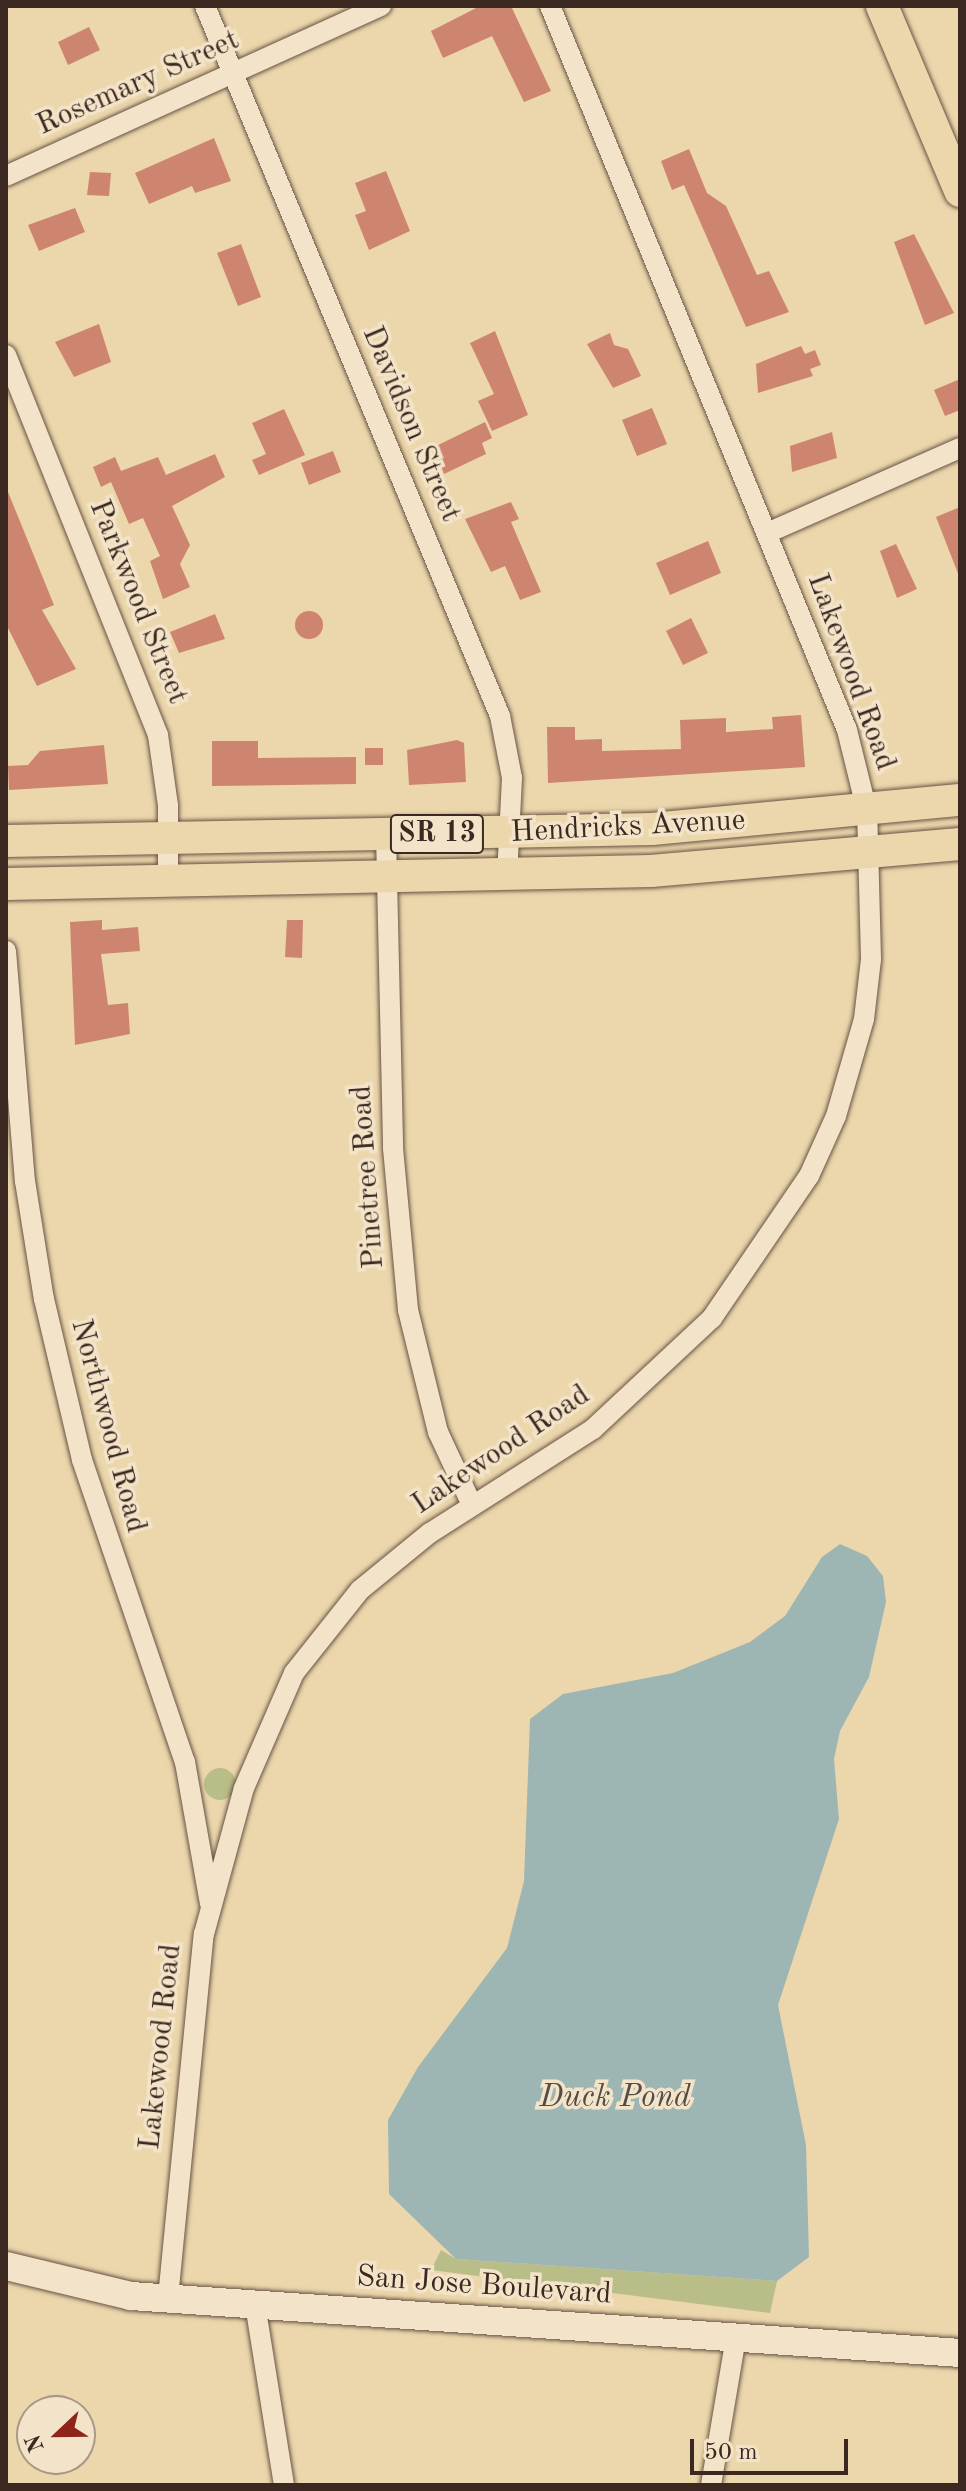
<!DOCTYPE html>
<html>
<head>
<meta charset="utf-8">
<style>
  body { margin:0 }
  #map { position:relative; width:966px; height:2491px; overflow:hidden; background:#ecd6ac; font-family:"Old Standard TT",serif }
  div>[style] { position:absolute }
  .green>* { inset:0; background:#b9bd88 }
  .round { border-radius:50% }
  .water>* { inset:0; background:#9db6b4 }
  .building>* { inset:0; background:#ce8570 }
  .roads { filter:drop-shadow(0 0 2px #675444) drop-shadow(0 0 2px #675444) }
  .street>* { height:20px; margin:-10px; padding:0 10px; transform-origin:10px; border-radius:10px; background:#f3e4c9 }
  .secondary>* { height:28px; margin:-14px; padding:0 14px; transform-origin:14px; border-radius:14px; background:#f3e4c9 }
  .primary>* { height:32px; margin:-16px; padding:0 16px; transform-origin:16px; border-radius:16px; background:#ecd6ac }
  span { translate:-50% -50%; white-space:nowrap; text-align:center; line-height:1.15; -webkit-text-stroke:7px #f3e4c9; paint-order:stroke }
  .shield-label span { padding:2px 6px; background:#f3e4c9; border:2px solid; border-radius:6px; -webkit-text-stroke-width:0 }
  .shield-label { font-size:28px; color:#3b2821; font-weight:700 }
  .street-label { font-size:30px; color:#3b2821 }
  .water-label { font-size:32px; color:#544c46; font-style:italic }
  .frame { position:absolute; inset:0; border:8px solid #3b2821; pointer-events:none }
  .north { position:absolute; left:16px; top:2395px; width:80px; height:80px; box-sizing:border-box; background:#f3e4c9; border:2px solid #a99986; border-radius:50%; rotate:248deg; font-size:22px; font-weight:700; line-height:32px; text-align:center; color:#3b2821 }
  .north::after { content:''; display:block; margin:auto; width:28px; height:36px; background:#8f2418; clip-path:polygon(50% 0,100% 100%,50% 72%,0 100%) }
  .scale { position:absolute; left:690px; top:2439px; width:158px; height:36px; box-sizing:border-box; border:4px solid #3b2821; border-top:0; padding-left:10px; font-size:24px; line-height:28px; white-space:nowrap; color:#3b2821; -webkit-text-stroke:6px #f3e4c9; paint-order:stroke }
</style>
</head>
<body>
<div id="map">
  <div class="green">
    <i class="round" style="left:204px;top:1768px;width:32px;height:32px"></i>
    <i style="clip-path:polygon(441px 2250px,456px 2259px,777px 2281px,770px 2313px,431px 2270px)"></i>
  </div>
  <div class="water">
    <i style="clip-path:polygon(840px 1544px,867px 1556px,883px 1576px,886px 1602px,869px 1677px,840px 1731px,834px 1759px,839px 1819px,778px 2005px,806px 2145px,809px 2257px,777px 2281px,456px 2259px,389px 2194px,388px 2120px,418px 2067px,507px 1948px,524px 1881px,530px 1719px,563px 1694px,673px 1673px,750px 1642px,785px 1616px,822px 1557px)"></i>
  </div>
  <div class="building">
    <i style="clip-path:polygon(480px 6px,511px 6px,551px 91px,524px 102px,492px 36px,443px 58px,431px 31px)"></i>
    <i style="clip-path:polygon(89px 27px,100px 50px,68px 65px,58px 42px)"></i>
    <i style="clip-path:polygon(214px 138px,231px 181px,195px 193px,192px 186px,149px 204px,135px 173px)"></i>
    <i style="clip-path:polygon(689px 149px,707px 193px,726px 206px,757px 275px,769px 271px,789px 312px,746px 327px,684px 185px,672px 190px,661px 161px)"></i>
    <i style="clip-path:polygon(386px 171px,410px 231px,369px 250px,355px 215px,366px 211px,355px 183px)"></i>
    <i style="clip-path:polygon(90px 172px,111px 173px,109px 196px,87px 195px)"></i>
    <i style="clip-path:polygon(75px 208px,85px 232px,39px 251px,28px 225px)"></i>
    <i style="clip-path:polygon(914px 234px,954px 313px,925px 325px,894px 242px)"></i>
    <i style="clip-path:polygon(241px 244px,261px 297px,238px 306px,217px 253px)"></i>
    <i style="clip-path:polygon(99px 324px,111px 362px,74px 377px,55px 342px)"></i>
    <i style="clip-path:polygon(495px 331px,528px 415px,492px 431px,478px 401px,494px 394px,470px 343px)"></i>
    <i style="clip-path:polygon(610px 333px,614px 345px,628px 349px,641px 376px,613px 388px,587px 344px)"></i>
    <i style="clip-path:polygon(801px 346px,805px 354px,815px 350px,821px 365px,810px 369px,813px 376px,758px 393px,756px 364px)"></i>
    <i style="clip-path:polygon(960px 379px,960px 410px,945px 416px,934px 390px)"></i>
    <i style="clip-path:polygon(652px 408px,667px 444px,637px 456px,622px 420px)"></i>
    <i style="clip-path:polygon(284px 409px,305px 455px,259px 475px,252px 460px,266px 454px,252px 423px)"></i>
    <i style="clip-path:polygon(485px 422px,492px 438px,482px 443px,486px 454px,444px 474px,441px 466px,433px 469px,426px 451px)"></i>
    <i style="clip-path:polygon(832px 432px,837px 458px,792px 472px,790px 446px)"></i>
    <i style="clip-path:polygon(333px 451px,341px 472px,309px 485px,301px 463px)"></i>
    <i style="clip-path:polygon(215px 454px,225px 477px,172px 506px,190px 545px,180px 564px,190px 587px,163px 599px,150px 561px,160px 556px,143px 518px,129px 524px,111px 482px,101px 487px,93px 467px,115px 457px,121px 471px,158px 457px,166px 475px)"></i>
    <i style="clip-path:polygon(6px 487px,54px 605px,42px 610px,76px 669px,37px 686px,6px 624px)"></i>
    <i style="clip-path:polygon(511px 502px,519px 519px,511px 522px,541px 592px,520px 600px,505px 566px,491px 572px,465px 519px)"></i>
    <i style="clip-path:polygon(960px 507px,960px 576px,959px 576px,936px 517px)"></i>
    <i style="clip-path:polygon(708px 541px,721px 573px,670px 595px,656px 563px)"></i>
    <i style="clip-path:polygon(896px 544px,917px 589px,897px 598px,880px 551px)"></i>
    <i class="round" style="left:295px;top:611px;width:28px;height:28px"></i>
    <i style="clip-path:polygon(215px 614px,225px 639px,179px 653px,170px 632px)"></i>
    <i style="clip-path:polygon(691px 618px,708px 653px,683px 665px,666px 631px)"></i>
    <i style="clip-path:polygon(801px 715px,805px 767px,548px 783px,547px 727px,575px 727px,575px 740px,602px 739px,602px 751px,681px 749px,680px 720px,726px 718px,726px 732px,773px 729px,772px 717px)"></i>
    <i style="clip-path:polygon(457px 740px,464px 743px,466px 782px,409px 785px,407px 750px)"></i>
    <i style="clip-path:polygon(212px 741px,258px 741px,258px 758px,356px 757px,356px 784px,212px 786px)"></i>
    <i style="clip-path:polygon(104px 745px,108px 784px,9px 790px,8px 766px,28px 765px,40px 751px)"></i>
    <i style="clip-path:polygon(365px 748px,383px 748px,383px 765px,365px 765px)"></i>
    <i style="clip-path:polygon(102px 920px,102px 930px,138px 927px,140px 951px,101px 954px,108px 1005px,128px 1003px,130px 1034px,75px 1045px,70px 922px)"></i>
    <i style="clip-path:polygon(287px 920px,303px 920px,302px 958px,285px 957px)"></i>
  </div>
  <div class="roads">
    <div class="street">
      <i style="left:205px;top:6px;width:769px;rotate:67.44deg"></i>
      <i style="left:500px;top:716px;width:63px;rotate:79deg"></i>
      <i style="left:512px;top:778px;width:98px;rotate:92.9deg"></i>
      <i style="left:6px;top:176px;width:412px;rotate:-24.4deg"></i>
      <i style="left:6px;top:355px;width:409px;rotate:68.2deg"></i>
      <i style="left:158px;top:735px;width:71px;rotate:81.9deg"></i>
      <i style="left:168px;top:805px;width:76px;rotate:90deg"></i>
      <i style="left:767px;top:533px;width:211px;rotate:-23.8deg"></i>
      <i style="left:386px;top:834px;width:314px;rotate:88.7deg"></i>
      <i style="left:393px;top:1148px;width:163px;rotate:84.7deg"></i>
      <i style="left:408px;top:1310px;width:126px;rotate:76.2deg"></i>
      <i style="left:438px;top:1432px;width:81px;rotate:65deg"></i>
      <i style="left:6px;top:951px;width:231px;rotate:85.3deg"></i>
      <i style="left:25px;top:1181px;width:120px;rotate:80.9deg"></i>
      <i style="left:44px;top:1299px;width:165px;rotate:76.7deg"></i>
      <i style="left:82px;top:1460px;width:319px;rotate:71.2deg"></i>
      <i style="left:185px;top:1762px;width:144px;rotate:80deg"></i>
      <i style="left:168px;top:2298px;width:366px;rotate:-84.4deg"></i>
      <i style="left:204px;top:1934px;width:151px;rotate:-74.7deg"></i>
      <i style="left:244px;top:1788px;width:125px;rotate:-66.5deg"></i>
      <i style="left:294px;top:1673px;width:106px;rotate:-51.5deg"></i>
      <i style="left:360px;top:1590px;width:90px;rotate:-39.2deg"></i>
      <i style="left:430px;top:1533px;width:193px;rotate:-32.5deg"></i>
      <i style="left:593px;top:1429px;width:163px;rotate:-43deg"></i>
      <i style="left:712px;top:1318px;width:172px;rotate:-55.7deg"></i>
      <i style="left:809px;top:1176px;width:66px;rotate:-65.8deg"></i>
      <i style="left:836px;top:1116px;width:101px;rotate:-73.9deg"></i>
      <i style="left:864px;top:1019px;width:60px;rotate:-83.3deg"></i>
      <i style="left:871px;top:959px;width:148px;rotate:-91.5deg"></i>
      <i style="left:867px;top:811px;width:83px;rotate:-103.9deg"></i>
      <i style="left:847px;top:730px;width:783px;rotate:-112.3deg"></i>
      <i style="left:255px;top:2304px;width:183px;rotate:80.9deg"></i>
      <i style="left:711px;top:2485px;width:150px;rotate:-80.4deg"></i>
    </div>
    <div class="secondary">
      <i style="left:6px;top:2266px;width:129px;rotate:13.5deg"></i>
      <i style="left:131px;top:2296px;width:831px;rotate:3.93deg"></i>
    </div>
    <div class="primary">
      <i style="left:882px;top:6px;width:201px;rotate:67.1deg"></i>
      <i style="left:6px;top:841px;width:646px;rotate:-1.06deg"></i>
      <i style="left:652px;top:829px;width:309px;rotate:-5.4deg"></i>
      <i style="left:6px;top:884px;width:645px;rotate:-1.15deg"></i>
      <i style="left:651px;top:871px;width:310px;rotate:-5deg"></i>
    </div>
  </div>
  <div class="shield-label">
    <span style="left:437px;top:834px">SR 13</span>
  </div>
  <div class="street-label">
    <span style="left:138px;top:83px;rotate:-24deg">Rosemary Street</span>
    <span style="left:411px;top:424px;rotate:67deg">Davidson Street</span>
    <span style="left:138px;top:602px;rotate:68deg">Parkwood Street</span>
    <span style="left:851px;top:672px;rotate:70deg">Lakewood Road</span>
    <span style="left:628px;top:827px;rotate:-3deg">Hendricks Avenue</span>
    <span style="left:368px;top:1177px;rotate:-94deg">Pinetree Road</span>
    <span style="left:108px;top:1426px;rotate:75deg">Northwood Road</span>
    <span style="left:501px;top:1450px;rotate:-34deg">Lakewood Road</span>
    <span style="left:161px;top:2047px;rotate:-84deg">Lakewood Road</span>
    <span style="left:484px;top:2286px;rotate:4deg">San Jose Boulevard</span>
  </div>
  <div class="water-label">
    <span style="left:615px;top:2098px">Duck Pond</span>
  </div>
  <div class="frame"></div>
  <div class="north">N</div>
  <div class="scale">50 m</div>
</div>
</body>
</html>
